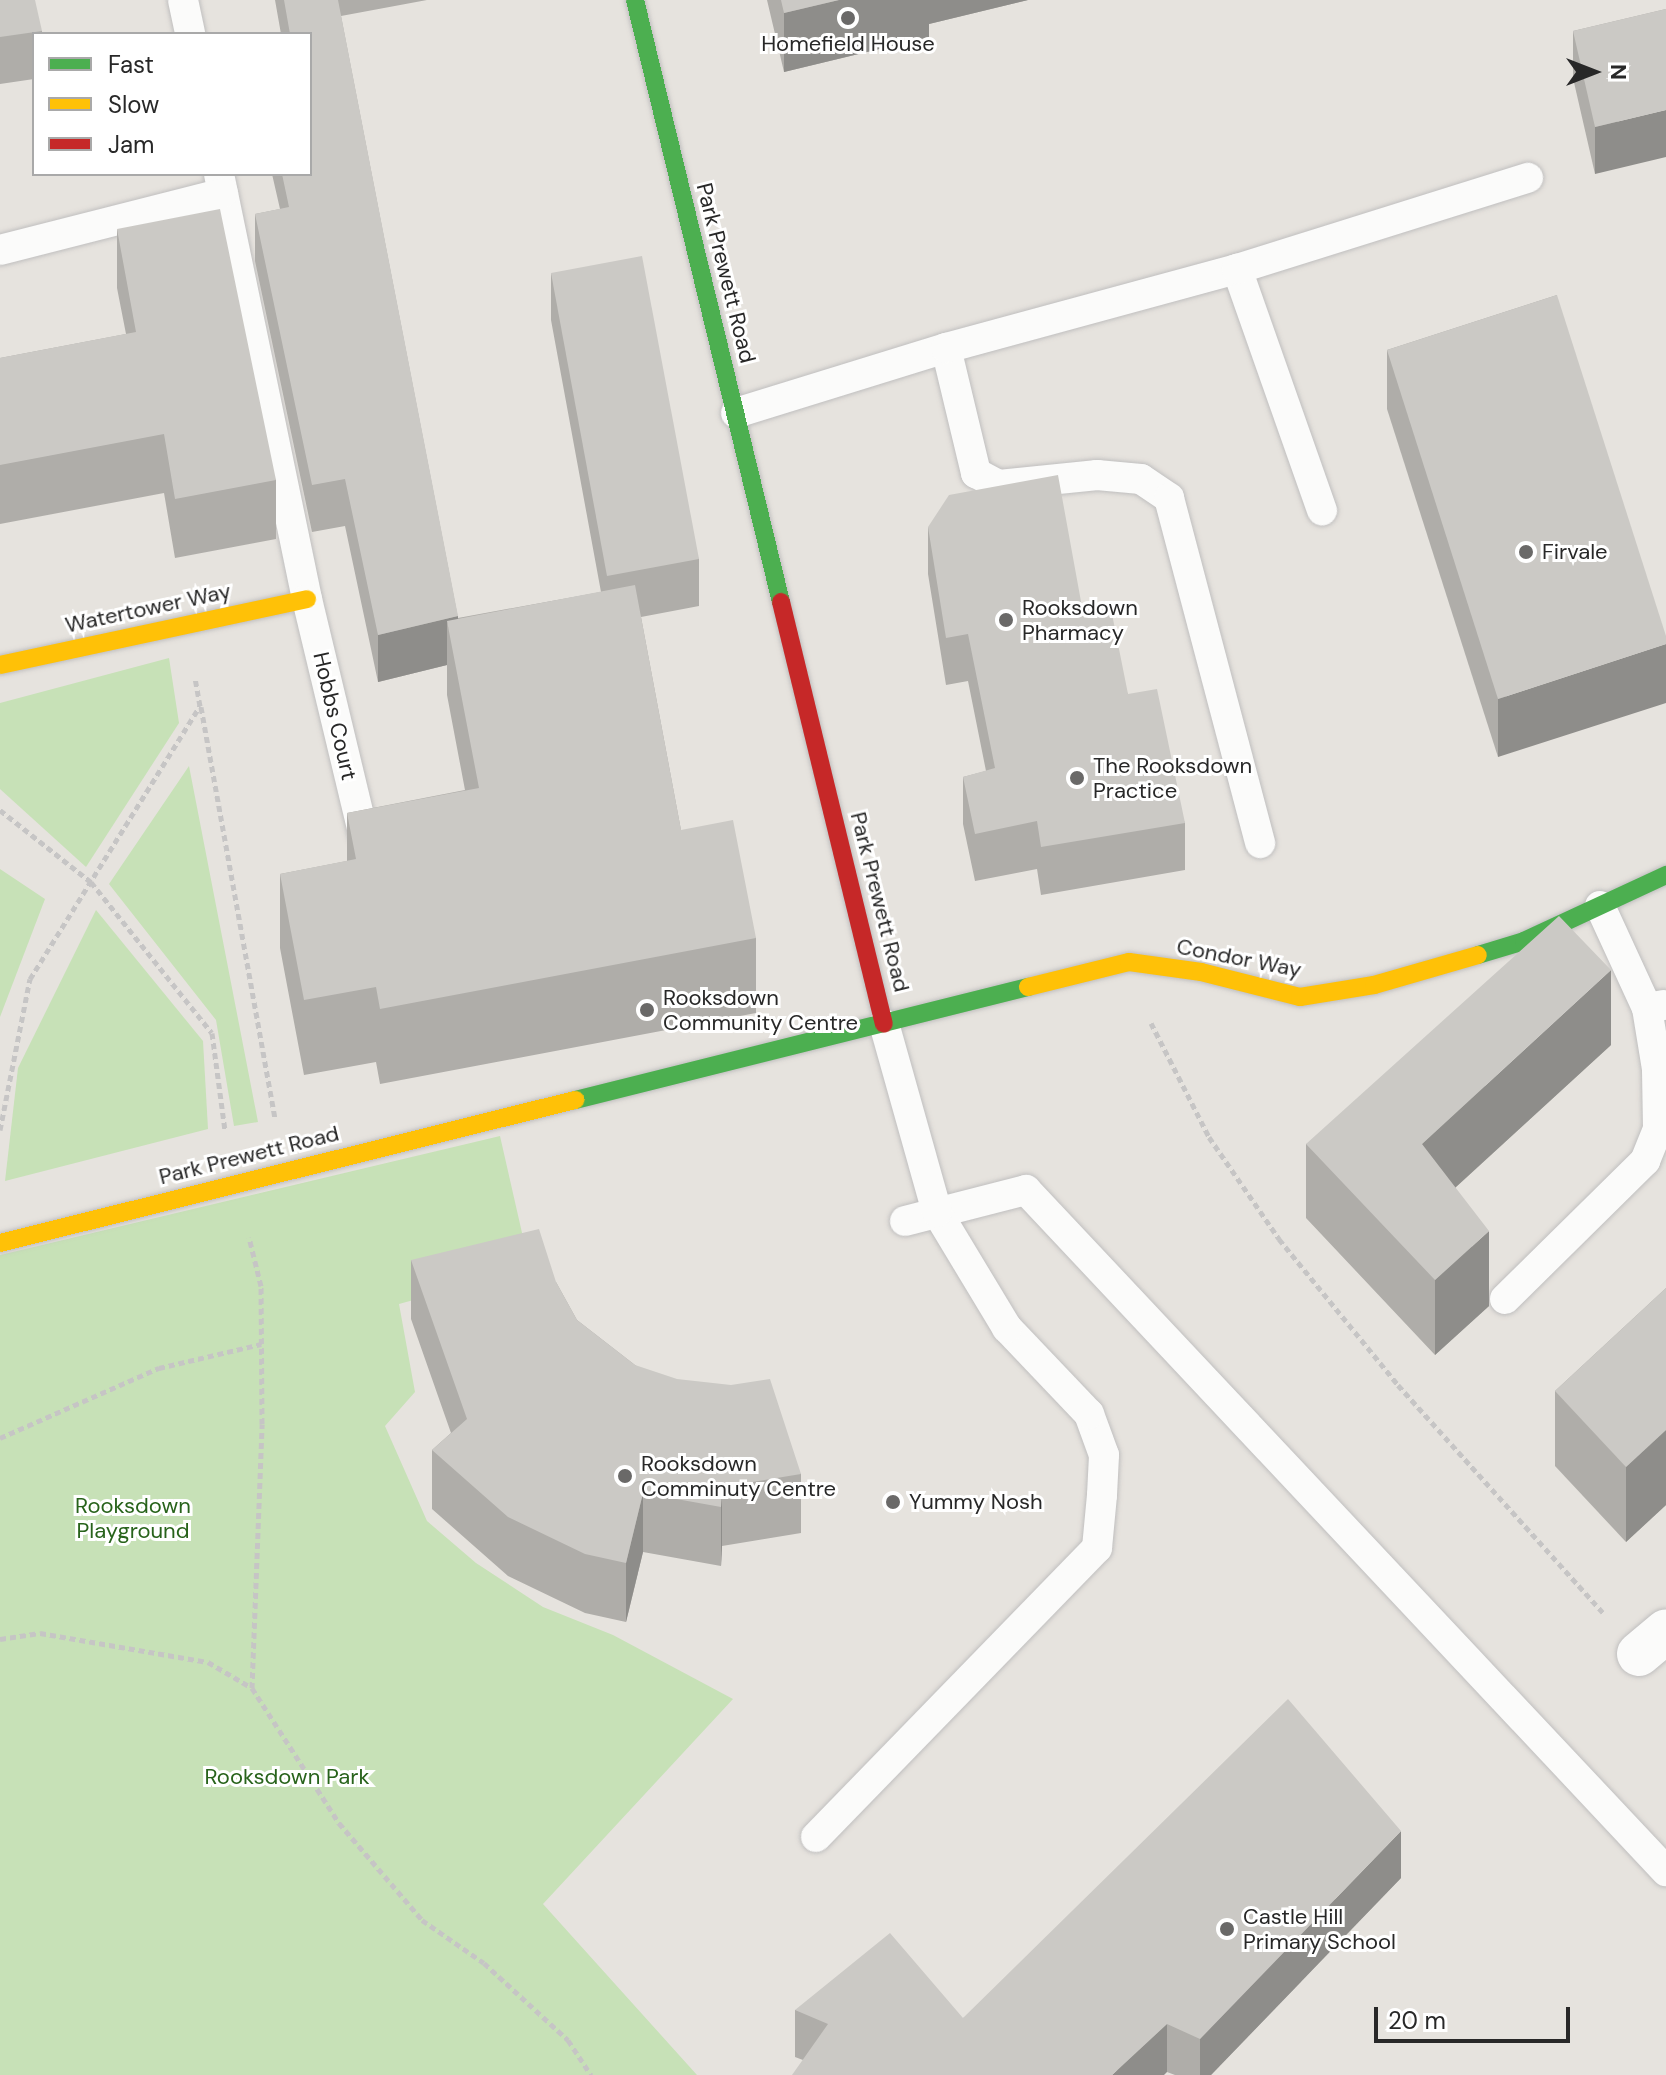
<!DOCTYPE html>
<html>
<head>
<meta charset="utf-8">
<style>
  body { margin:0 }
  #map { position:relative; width:1666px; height:2075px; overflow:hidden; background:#e6e3de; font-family:"DM Sans",sans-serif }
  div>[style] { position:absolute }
  .green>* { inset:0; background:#c7e1b7 }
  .path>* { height:5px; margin-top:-2.5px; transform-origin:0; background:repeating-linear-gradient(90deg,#c6c5c5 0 6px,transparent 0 10px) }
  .roads { filter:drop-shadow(0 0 2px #c0bfbf) drop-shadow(0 0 2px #c0bfbf) }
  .lane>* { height:30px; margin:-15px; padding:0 15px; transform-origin:15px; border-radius:15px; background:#fbfbfa }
  .street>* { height:44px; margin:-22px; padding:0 22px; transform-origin:22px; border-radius:22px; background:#fbfbfa }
  .fast>* { height:18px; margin:-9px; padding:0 9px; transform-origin:9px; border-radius:9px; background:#4caf50 }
  .slow>* { height:18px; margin:-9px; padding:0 9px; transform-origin:9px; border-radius:9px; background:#ffc107 }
  .jam>* { height:18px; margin:-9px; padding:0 9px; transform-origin:9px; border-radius:9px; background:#c62828 }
  .wall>* { inset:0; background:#afada9 }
  .shaded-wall>* { inset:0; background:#8e8d8a }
  .building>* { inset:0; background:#cbc9c5 }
  .dots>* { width:22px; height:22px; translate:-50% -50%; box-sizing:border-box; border:4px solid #fff; border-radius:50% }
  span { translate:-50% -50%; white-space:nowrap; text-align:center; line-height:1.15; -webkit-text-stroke:6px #fff; paint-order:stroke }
  .poi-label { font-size:22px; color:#282828 }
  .left { translate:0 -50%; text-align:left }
  .street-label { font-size:22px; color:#282828 }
  .park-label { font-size:22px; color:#28631b }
  .legend { position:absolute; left:32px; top:32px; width:280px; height:144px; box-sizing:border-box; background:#fff; border:2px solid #a9a9a9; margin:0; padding:10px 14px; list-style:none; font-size:24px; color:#282828 }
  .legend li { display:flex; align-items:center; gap:16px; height:40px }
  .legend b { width:40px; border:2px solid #a9a9a9 }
  .north { position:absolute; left:1554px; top:32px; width:80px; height:80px; -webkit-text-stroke:6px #fff; paint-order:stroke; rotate:90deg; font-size:22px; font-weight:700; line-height:32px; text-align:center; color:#282828 }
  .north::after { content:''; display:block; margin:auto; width:28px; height:36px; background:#282828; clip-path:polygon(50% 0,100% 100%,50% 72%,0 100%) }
  .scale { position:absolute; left:1374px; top:2007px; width:196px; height:36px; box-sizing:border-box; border:4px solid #282828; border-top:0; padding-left:10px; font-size:24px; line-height:28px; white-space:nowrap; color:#282828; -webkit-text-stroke:6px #fff; paint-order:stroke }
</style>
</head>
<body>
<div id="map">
  <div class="green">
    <i style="clip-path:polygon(169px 658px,179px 723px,86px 867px,0 789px,0 703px)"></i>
    <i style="clip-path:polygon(189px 766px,258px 1122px,234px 1126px,216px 1020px,109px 884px)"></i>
    <i style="clip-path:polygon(0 869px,45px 899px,0 1017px)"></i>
    <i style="clip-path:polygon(96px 910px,203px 1041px,208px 1129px,5px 1181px,18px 1068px)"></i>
    <i style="clip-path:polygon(500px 1136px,530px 1268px,399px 1304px,415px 1392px,385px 1426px,427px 1521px,476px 1563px,543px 1607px,613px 1635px,733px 1699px,543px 1904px,697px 2075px,0 2075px,0 1255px)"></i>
  </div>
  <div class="path">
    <i style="left:201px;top:707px;width:418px;rotate:79.8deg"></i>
    <i style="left:0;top:810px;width:116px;rotate:38.4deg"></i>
    <i style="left:91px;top:882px;width:193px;rotate:51.3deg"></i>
    <i style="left:212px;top:1033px;width:98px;rotate:82.4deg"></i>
    <i style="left:1151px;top:1023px;width:128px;rotate:63deg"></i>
    <i style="left:1209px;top:1137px;width:124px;rotate:55.5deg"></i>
    <i style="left:1279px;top:1239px;width:188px;rotate:50.8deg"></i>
    <i style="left:1398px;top:1385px;width:307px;rotate:48deg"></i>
    <i style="left:0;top:1130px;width:154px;rotate:-78.8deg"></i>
    <i style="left:30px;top:979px;width:322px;rotate:-58.1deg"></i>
    <i style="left:200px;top:706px;width:27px;rotate:-100deg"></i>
    <i style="left:0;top:1438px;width:174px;rotate:-23.8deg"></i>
    <i style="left:159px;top:1368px;width:105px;rotate:-13.2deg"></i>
    <i style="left:0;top:1639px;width:40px;rotate:-8.5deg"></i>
    <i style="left:40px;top:1633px;width:170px;rotate:9.8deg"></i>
    <i style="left:208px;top:1662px;width:51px;rotate:30.6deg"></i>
    <i style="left:252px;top:1688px;width:264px;rotate:-87.8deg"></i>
    <i style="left:262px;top:1424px;width:138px;rotate:-90.4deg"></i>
    <i style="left:261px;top:1286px;width:50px;rotate:-103.8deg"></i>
    <i style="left:252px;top:1688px;width:161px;rotate:57.2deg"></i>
    <i style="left:339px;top:1823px;width:128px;rotate:49.4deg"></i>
    <i style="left:422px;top:1920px;width:75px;rotate:34.7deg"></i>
    <i style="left:484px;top:1963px;width:114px;rotate:42.5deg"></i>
    <i style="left:568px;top:2040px;width:42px;rotate:56.7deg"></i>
  </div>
  <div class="roads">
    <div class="lane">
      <i style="left:183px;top:0;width:35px;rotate:78deg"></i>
      <i style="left:219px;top:174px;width:434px;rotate:78.3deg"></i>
      <i style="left:307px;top:599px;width:241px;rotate:76.5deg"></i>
      <i style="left:0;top:250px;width:230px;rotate:-14.3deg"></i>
      <i style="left:1237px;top:269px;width:256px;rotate:70.6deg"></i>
      <i style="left:946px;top:348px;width:129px;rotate:76.5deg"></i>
      <i style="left:976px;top:473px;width:26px;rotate:28deg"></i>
      <i style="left:999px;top:485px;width:99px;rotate:-5.8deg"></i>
      <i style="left:1097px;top:475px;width:44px;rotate:5.2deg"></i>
      <i style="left:1141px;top:479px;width:34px;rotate:34deg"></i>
      <i style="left:1169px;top:498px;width:357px;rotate:75.2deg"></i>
      <i style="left:736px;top:413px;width:220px;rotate:-17.2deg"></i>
      <i style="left:946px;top:348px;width:302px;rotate:-15.2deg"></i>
      <i style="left:1237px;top:269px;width:305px;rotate:-17.4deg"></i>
      <i style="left:1600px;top:906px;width:112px;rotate:65.3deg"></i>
      <i style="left:1647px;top:1008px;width:17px;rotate:-10deg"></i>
      <i style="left:905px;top:1221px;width:125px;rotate:-14.4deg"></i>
      <i style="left:1026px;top:1190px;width:935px;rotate:46.78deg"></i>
      <i style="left:1505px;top:1299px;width:197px;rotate:-44.6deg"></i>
      <i style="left:1645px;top:1161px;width:35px;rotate:-68deg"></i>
      <i style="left:1658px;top:1128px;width:59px;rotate:-91deg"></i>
      <i style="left:1657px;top:1069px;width:62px;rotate:-99.3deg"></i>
      <i style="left:816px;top:1837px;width:403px;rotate:-45.8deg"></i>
      <i style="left:1097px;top:1548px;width:53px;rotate:-84.6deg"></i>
      <i style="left:1102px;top:1495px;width:40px;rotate:-87.1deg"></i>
      <i style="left:1104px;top:1455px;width:44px;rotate:-110.1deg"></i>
      <i style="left:1089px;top:1414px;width:119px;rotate:-133.6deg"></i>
      <i style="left:1007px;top:1328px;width:135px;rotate:-121.1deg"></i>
      <i style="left:937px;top:1212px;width:195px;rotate:-105.7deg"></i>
    </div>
    <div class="street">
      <i style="left:1639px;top:1654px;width:35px;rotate:-40deg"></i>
    </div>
    <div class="fast">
      <i style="left:635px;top:0;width:619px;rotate:76.37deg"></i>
      <i style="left:1478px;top:955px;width:48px;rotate:-16.9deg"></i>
      <i style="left:1524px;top:941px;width:157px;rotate:-24.9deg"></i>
      <i style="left:575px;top:1100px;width:467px;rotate:-14deg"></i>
    </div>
    <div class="slow">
      <i style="left:0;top:665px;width:314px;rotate:-12.1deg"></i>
      <i style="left:1028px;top:987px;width:104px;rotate:-13.9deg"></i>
      <i style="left:1129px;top:962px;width:73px;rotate:7.9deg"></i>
      <i style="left:1201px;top:972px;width:102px;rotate:14.2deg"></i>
      <i style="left:1300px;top:997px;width:75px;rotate:-9.2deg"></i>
      <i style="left:1374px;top:985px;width:108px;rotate:-16.1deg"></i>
      <i style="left:0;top:1243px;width:593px;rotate:-13.97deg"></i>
    </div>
    <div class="jam">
      <i style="left:781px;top:602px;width:434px;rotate:76.3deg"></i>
    </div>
  </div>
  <div class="wall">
    <i style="clip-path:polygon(0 0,42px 31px,42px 34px,34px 34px,34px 79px,0 84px)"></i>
    <i style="clip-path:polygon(275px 0,427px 0,341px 16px,458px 618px,601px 592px,551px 320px,551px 273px,699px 559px,699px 606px,641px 617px,681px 830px,756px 938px,756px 1013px,380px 1084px,376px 1062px,304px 1075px,280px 948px,280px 874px,347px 861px,347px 813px,465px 790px,447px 695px,447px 665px,378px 682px,345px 526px,312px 532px,255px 261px,255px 214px,280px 209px,272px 174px,310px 174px,310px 34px,281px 34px)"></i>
    <i style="clip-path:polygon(767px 0,1028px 0,929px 24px,929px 37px,784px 72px)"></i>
    <i style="clip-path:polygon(1666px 9px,1595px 174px,1573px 78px,1573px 31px)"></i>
    <i style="clip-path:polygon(117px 229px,276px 480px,276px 539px,175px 558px,164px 493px,0 524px,0 358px,126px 334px,117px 288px)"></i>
    <i style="clip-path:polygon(1557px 295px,1498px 757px,1387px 409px,1387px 350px)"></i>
    <i style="clip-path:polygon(928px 527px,1084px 618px,1128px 694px,1185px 823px,1185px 870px,1041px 895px,1037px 869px,975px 881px,963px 824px,963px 777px,986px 771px,968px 681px,946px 685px,928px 574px)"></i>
    <i style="clip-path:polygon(1611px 1045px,1455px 1188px,1489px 1306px,1435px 1355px,1306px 1218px,1306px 1144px)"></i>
    <i style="clip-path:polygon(411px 1260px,556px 1282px,577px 1320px,635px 1365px,801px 1474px,801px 1533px,722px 1546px,721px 1566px,643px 1552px,626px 1622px,585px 1613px,508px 1576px,432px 1509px,432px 1450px,451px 1433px,411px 1319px)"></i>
    <i style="clip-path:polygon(1666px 1288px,1666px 1505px,1626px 1542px,1555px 1466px,1555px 1391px)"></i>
    <i style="clip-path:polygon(1401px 1878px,1211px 2075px,1175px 2075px,1167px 2072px,803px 2060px,795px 2057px,795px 2010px,963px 2018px)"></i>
  </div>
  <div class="shaded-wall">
    <i style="clip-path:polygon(839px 0,1028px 0,929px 24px,929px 37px,784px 72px,784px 13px)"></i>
    <i style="clip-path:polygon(1666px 110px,1666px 157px,1595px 174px,1595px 127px)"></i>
    <i style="clip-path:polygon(458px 616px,458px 663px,447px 621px,447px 665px,378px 682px,378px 635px)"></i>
    <i style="clip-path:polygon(1666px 644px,1666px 703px,1498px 757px,1498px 699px)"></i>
    <i style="clip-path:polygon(1611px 970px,1611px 1045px,1422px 1218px,1422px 1144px)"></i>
    <i style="clip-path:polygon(1489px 1231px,1489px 1306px,1435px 1355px,1435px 1280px)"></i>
    <i style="clip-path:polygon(1666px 1430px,1666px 1505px,1626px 1542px,1626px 1467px)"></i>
    <i style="clip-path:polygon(722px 1487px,722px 1546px,721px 1566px,721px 1507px)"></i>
    <i style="clip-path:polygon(643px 1493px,643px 1552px,626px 1622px,626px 1563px)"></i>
    <i style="clip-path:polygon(1401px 1831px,1401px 1878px,1211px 2075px,1200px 2075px,1200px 2039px)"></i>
    <i style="clip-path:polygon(1167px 2024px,1167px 2072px,1164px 2075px,1112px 2075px)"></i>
  </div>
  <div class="building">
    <i style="clip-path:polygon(0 0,35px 0,42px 31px,0 37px)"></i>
    <i style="clip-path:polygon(284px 0,338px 0,458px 616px,378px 635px,345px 479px,312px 485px,255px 214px,289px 207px,282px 174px,310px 174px,310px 34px,290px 34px)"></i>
    <i style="clip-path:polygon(781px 0,839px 0,784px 13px)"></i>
    <i style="clip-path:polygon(1666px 9px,1666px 110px,1595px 127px,1573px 31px)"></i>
    <i style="clip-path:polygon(220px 209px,276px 480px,175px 499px,164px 434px,0 465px,0 358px,136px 332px,117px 229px)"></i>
    <i style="clip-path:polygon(642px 256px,699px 559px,607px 576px,551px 273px)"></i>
    <i style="clip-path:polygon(1557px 295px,1666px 636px,1666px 644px,1498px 699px,1387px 350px)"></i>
    <i style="clip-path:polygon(1058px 475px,1084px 618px,1112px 614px,1128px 694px,1157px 689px,1185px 823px,1041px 847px,1037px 821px,975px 834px,963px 777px,995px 768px,968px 634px,946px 638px,928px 527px,949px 495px)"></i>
    <i style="clip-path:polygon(635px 585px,681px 830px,733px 820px,756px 938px,380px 1009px,376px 987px,304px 1000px,280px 874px,356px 859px,347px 813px,479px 788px,447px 621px)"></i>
    <i style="clip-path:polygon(1559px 916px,1611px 970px,1422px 1144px,1489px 1231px,1435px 1280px,1306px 1144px)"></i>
    <i style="clip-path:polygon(539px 1229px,556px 1282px,577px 1320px,635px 1365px,677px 1379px,731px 1385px,770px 1379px,801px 1474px,722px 1487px,721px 1507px,643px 1493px,626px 1563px,585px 1554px,508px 1517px,432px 1450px,467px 1419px,411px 1260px)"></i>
    <i style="clip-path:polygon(1666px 1288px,1666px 1430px,1626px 1467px,1555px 1391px)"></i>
    <i style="clip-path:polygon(1288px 1699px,1401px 1831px,1200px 2039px,1167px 2024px,1112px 2075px,792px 2075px,828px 2024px,795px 2010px,890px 1933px,963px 2018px)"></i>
  </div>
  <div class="dots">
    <i style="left:848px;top:18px;background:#6a6968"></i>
    <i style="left:1526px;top:552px;background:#6a6968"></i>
    <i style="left:1006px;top:620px;background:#6a6968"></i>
    <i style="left:1077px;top:778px;background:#6a6968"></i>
    <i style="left:647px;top:1010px;background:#6a6968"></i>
    <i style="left:625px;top:1476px;background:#6a6968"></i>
    <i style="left:893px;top:1502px;background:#6a6968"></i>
    <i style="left:1227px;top:1929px;background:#6a6968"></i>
  </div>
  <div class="poi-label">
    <span style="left:848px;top:44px">Homefield House</span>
    <span class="left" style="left:1542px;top:552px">Firvale</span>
    <span class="left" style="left:1022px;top:620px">Rooksdown<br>Pharmacy</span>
    <span class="left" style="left:1093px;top:778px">The Rooksdown<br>Practice</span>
    <span class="left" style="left:663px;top:1010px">Rooksdown<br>Community Centre</span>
    <span class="left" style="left:641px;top:1476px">Rooksdown<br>Comminuty Centre</span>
    <span class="left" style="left:909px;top:1502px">Yummy Nosh</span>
    <span class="left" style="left:1243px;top:1929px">Castle Hill<br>Primary School</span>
  </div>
  <div class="street-label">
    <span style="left:726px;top:273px;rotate:76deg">Park Prewett Road</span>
    <span style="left:148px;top:608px;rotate:-12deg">Watertower Way</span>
    <span style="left:335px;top:716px;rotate:77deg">Hobbs Court</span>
    <span style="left:880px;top:902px;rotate:76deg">Park Prewett Road</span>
    <span style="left:1239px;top:958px;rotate:11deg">Condor Way</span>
    <span style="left:249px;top:1155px;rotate:-14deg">Park Prewett Road</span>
  </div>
  <div class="park-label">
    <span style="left:133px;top:1518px">Rooksdown<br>Playground</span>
    <span style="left:287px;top:1777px">Rooksdown Park</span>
  </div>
  <ul class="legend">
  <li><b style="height:10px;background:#4caf50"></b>Fast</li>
  <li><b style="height:10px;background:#ffc107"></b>Slow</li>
  <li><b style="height:10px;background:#c62828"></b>Jam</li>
  </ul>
  <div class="north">N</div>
  <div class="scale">20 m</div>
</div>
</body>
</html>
